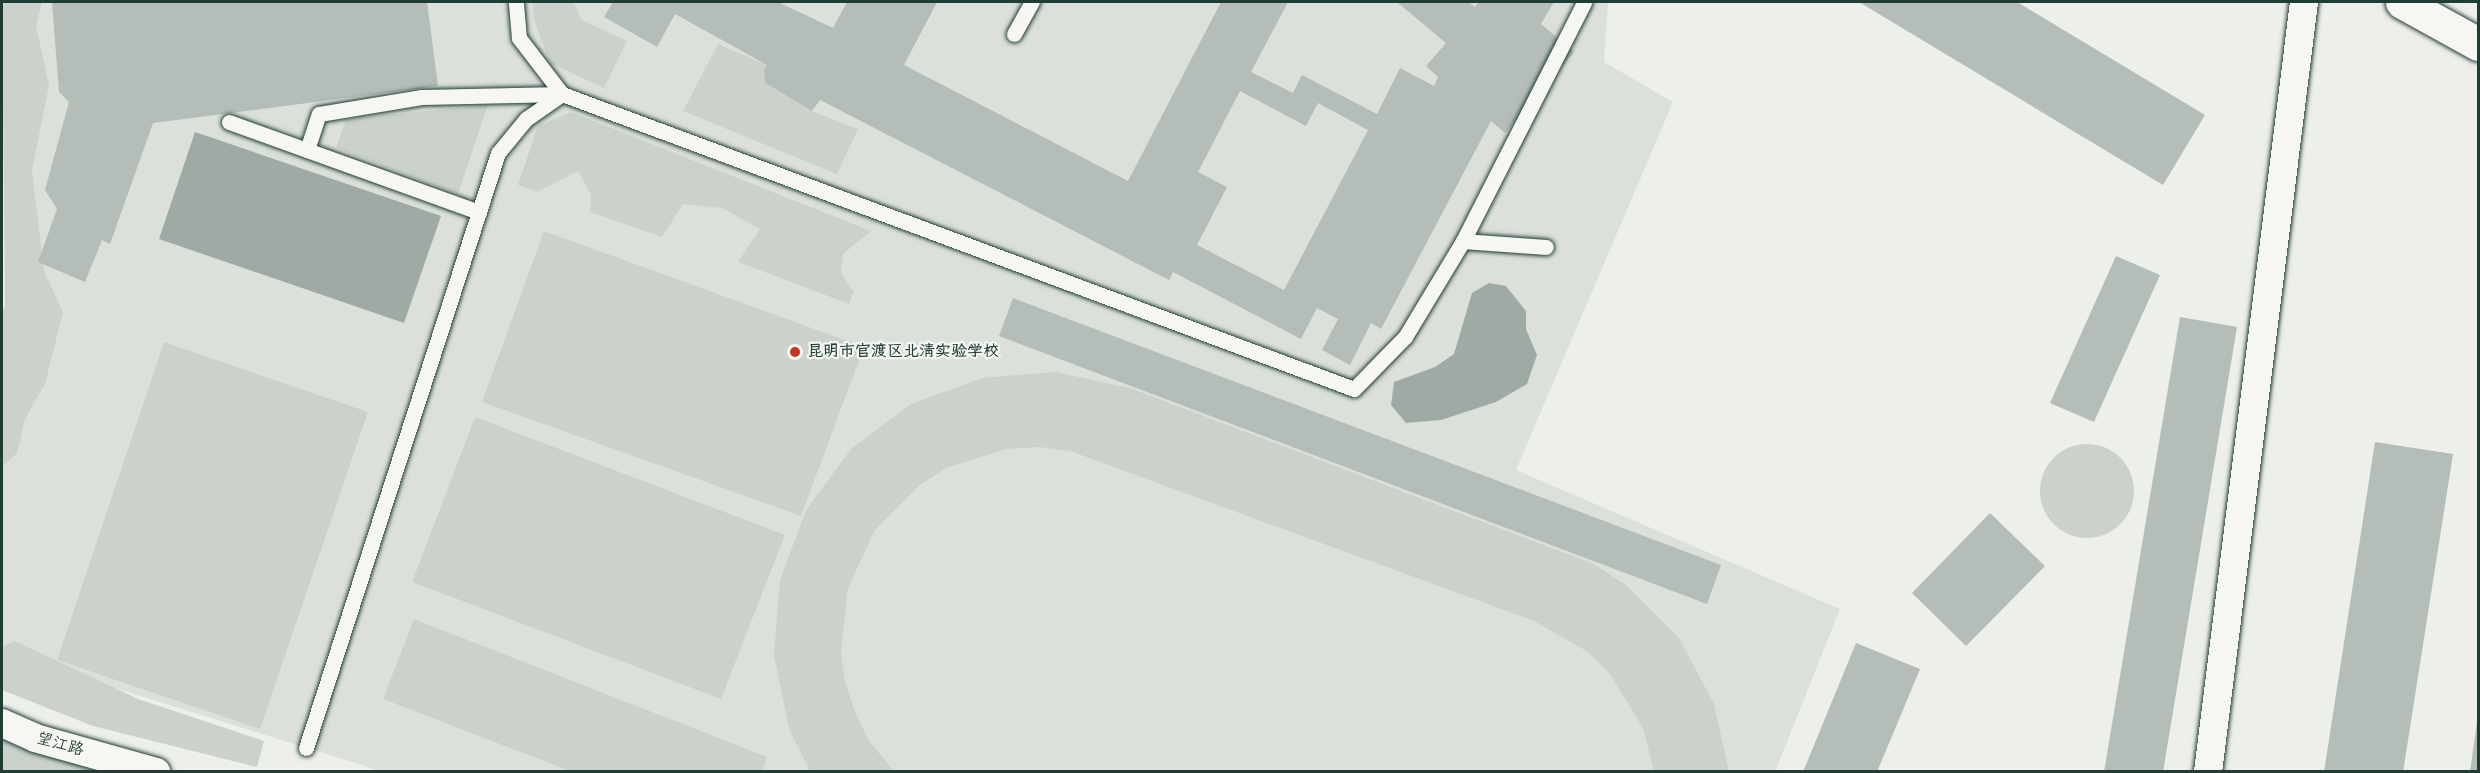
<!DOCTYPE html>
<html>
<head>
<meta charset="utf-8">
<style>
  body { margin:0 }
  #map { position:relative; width:2480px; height:773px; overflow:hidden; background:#edefea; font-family:"Balsamiq Sans","LXGW WenKai TC",sans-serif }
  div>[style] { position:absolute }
  .built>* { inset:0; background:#dce0db }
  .green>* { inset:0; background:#cbd2cc }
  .round { border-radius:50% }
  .water>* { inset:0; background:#9faaa4 }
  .building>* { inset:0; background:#b4bdb8 }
  .roads { filter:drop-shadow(0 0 2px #1f3d34) drop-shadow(0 0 2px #1f3d34) }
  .lane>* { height:15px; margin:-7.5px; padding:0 7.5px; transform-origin:7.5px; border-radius:7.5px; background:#f6f6f2 }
  .street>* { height:28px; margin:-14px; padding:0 14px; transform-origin:14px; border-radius:14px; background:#f6f6f2 }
  .secondary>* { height:33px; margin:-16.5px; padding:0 16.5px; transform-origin:16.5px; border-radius:16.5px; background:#f6f6f2 }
  .dots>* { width:16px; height:16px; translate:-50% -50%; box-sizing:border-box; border:3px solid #f6f6f2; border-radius:50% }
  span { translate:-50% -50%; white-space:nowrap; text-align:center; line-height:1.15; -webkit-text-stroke:4.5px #f6f6f2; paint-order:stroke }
  .poi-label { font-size:16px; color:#1f3d34; font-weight:700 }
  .left { translate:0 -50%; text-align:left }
  .street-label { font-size:16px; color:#1f3d34 }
  .frame { position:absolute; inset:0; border:3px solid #1f3d34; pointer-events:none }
</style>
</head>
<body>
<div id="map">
  <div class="built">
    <i style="clip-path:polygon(13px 2px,1608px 2px,1604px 62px,1673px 102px,1516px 470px,1840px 609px,1775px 772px,381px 771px,2px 653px,2px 432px)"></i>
  </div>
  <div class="green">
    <i style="clip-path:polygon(2px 2px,42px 2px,36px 26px,49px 85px,32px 171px,44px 271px,63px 312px,45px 384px,25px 419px,17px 453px,2px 467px,2px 312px,5px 306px)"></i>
    <i style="clip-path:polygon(533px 2px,573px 2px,582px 20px,627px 41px,604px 88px,550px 63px,534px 20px)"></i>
    <i style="clip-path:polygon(718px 44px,767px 65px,764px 70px,765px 83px,774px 89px,812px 111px,858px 129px,837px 174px,683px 111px)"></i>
    <i style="clip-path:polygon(488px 105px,458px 194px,336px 148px,346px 119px)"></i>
    <i style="clip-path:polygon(571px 112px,871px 231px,843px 254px,841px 273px,854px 292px,849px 304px,738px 262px,760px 229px,722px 208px,683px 204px,662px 237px,590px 212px,591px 195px,578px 171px,537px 192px,518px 185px,538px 126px)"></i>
    <i style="clip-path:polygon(544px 231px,864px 347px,801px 516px,482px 402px)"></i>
    <i style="clip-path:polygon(164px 342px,368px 412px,260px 729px,57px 660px)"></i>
    <i style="clip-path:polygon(1056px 372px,1130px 388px,1594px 564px,1626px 585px,1679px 638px,1714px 704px,1729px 771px,1654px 771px,1643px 728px,1610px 674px,1588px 652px,1534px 621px,1070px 451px,1039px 447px,1006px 449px,946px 468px,920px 485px,875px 530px,848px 588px,841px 651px,845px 682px,855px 712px,869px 741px,894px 771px,810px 771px,789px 729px,774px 655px,780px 580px,806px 510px,851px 449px,911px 404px,982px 378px)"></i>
    <i style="clip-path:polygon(475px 417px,785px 535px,721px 699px,412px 582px)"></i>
    <i class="round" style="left:2040px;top:444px;width:94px;height:94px"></i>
    <i style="clip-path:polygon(414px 619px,767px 757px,762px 771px,570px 771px,383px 699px)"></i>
    <i style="clip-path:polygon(15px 641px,138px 699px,264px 741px,257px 767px,93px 726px,2px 690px,2px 647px)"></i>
    <i style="clip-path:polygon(2px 718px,105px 771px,2px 771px)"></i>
  </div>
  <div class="water">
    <i style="clip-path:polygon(195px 132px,441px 216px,404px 323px,159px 239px)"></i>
    <i style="clip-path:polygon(1489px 283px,1506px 286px,1526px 311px,1526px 329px,1537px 355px,1527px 384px,1496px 402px,1441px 420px,1406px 423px,1391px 405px,1394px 382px,1435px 367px,1454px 354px,1472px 293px)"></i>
  </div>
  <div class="building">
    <i style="clip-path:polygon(52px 2px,427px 2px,438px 86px,153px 123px,110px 244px,102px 240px,85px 282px,38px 262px,57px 209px,45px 190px,69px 102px,59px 92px)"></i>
    <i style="clip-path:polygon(evenodd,613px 2px,778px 2px,833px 28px,847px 2px,937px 2px,904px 65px,1128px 181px,1221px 2px,1288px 2px,1251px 72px,1293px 93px,1302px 75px,1377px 114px,1400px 68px,1434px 86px,1438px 77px,1426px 66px,1446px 43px,1397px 2px,1469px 2px,1475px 7px,1478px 2px,1554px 2px,1541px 24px,1574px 52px,1505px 133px,1491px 121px,1381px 329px,1371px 323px,1350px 365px,1322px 350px,1338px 319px,1317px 308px,1301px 339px,1173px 272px,1169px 280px,820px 100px,812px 111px,765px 83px,764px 70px,767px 65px,675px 14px,657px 47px,604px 17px,613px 2px,1240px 91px,1306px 126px,1318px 103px,1368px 130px,1284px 290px,1197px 245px,1227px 187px,1198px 172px,1240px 91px)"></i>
    <i style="clip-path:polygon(1859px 2px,2017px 2px,2205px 115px,2163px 185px)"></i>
    <i style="clip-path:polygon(2116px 256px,2160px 275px,2094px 422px,2050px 403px)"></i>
    <i style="clip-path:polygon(1013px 298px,1721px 565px,1707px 604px,999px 336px)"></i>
    <i style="clip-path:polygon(2180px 317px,2237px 327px,2163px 772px,2104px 772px)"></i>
    <i style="clip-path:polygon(2375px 442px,2453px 454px,2403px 772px,2324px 772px)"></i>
    <i style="clip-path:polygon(1990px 513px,2045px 566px,1966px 646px,1912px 593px)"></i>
    <i style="clip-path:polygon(1856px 643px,1920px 669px,1877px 772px,1803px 772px)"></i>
    <i style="clip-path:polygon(2477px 722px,2478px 772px,2470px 772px)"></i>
  </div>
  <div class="roads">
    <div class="lane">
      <i style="left:1014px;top:34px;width:37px;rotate:-61deg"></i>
      <i style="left:229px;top:122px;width:266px;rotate:19.8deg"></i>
      <i style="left:307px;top:150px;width:38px;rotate:-72deg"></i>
      <i style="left:319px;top:114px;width:104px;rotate:-9.4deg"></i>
      <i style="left:422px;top:97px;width:140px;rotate:-1.2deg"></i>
      <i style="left:562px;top:94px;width:71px;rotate:-127.5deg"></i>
      <i style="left:519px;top:38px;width:36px;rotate:-95deg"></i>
      <i style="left:1463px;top:241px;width:268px;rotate:-63.1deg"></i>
      <i style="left:306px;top:748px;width:625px;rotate:-72.12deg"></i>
      <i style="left:498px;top:153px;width:44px;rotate:-50.5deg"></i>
      <i style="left:526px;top:119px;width:44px;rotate:-34.8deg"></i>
      <i style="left:562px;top:94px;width:845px;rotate:20.43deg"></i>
      <i style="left:1354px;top:389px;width:73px;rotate:-45.6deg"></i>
      <i style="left:1405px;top:337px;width:112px;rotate:-58.9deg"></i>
      <i style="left:1463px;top:241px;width:83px;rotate:4.1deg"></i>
    </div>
    <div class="street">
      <i style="left:2px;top:723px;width:36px;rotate:24deg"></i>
      <i style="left:35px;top:738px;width:126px;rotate:15.7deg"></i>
      <i style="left:2208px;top:772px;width:776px;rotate:-82.89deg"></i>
    </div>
    <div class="secondary">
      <i style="left:2402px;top:2px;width:87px;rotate:28.9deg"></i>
    </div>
  </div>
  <div class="dots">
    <i style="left:795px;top:352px;background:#c8321e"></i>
  </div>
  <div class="poi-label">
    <span class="left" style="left:807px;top:352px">昆明市官渡区北清实验学校</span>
  </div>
  <div class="street-label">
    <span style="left:60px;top:745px;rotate:16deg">望江路</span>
  </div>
  <div class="frame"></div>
</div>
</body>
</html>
